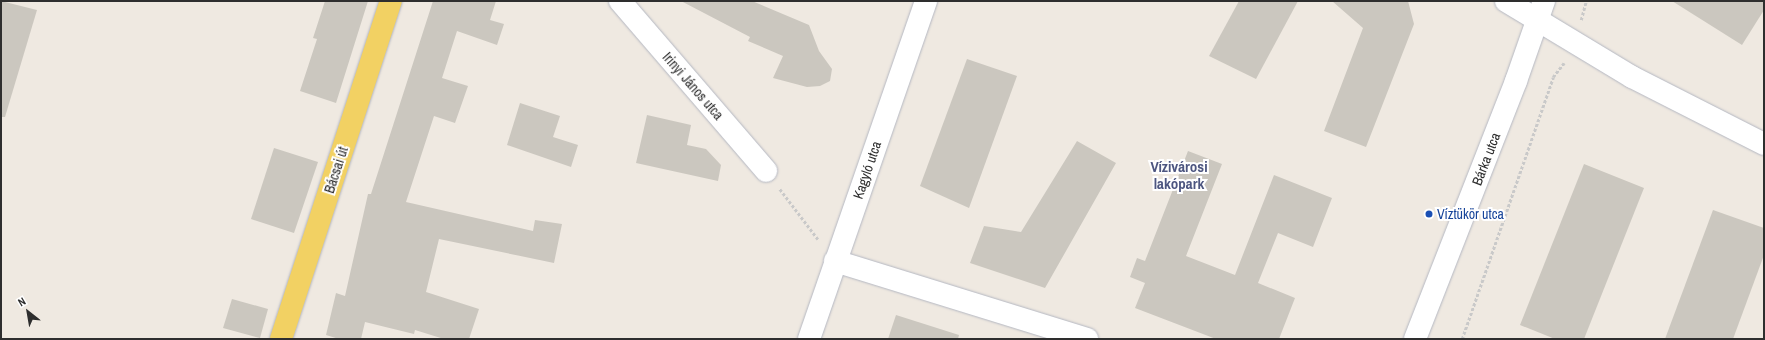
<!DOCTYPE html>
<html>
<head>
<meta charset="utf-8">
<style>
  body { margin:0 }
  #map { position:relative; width:1765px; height:340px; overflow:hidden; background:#efe9e1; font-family:"Archivo Narrow",sans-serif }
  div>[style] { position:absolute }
  .building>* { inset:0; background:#cbc7bf }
  .path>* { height:2.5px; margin-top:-1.25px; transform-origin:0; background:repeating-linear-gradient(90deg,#c9c9c9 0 3px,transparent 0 5px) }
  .roads { filter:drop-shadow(0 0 1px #b4b7c1) drop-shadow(0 0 1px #b4b7c1) }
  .minor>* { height:22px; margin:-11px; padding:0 11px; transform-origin:11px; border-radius:11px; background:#fff }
  .major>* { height:22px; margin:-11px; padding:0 11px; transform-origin:11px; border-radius:11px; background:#f2d163 }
  .dots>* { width:11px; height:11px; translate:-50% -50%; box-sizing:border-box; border:2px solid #fff; border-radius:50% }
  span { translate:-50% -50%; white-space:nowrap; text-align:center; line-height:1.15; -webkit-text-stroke:4px #fff; paint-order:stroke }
  .street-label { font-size:14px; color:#2e2e2e }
  .transit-label { font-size:14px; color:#164399 }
  .left { translate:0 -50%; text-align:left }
  .neighbourhood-label { font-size:15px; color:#4d5680; font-weight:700 }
  .frame { position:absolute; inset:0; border:2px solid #2e2e2e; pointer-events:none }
  .north { position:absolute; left:8px; top:292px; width:40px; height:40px; -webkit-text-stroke:3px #fff; paint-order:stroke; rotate:329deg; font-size:11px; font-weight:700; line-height:16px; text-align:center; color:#2e2e2e }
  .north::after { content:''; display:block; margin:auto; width:14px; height:18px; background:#2e2e2e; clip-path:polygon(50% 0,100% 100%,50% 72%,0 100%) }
</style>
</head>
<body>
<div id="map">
  <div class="building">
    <i style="clip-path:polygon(1px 1px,37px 10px,5px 117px,1px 117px)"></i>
    <i style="clip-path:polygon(325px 1px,368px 1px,336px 103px,300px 91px,317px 39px,313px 38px)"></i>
    <i style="clip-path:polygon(433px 1px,496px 1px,490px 20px,504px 24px,497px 45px,457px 31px,442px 78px,468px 86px,455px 123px,434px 116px,406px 202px,533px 231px,535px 220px,562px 224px,554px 263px,439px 239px,426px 292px,479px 309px,469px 339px,444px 339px,415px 330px,414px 334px,365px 322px,361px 339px,339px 339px,326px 335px,336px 293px,345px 296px,368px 194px,371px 194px)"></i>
    <i style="clip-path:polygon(681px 1px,752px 1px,809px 25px,819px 51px,832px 69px,830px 81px,820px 86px,807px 87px,773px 78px,783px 56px,748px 41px,750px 37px)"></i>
    <i style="clip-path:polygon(1239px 1px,1298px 1px,1256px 79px,1209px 56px)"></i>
    <i style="clip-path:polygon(1332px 1px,1408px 1px,1414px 24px,1366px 147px,1324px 131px,1363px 28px)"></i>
    <i style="clip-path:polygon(1672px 1px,1764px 1px,1764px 10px,1742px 45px)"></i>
    <i style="clip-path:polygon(967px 59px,1017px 76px,969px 208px,920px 186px)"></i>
    <i style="clip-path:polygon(520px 103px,560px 116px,553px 137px,578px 145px,571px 167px,507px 145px)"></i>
    <i style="clip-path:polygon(647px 115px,691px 125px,687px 145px,706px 149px,721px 165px,718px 181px,636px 163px)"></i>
    <i style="clip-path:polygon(1077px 141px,1116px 163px,1045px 288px,970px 263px,984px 226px,1021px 232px)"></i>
    <i style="clip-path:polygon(274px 148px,318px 162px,294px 233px,251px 219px)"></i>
    <i style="clip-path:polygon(1188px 151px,1222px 164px,1186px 256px,1235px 275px,1274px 175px,1332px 198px,1313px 247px,1278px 233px,1258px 283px,1295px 298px,1279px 339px,1216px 339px,1135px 308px,1145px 283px,1130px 277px,1137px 258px,1145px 261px)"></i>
    <i style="clip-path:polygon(1584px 164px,1644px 188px,1584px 339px,1555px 339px,1520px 325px)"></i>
    <i style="clip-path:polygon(1713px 210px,1764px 228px,1764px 255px,1733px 339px,1665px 339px)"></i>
    <i style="clip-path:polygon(232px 299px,268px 309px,260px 338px,223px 328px)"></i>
    <i style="clip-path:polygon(896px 315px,959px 335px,958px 339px,888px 339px)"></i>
  </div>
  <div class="path">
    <i style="left:1581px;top:20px;width:20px;rotate:-75deg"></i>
    <i style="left:780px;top:189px;width:63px;rotate:52.8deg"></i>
    <i style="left:1462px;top:339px;width:277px;rotate:-70.8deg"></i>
    <i style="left:1553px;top:77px;width:18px;rotate:-52deg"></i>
  </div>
  <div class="roads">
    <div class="minor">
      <i style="left:620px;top:1px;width:224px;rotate:49.3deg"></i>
      <i style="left:1506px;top:1px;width:147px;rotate:31.1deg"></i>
      <i style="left:1632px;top:77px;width:148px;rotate:26.9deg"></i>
      <i style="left:835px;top:261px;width:264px;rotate:17.2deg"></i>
      <i style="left:809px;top:339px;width:358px;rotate:-70.9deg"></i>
      <i style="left:1415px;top:339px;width:277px;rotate:-68.6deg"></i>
      <i style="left:1516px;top:81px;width:85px;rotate:-70.7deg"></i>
    </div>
    <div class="major">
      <i style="left:281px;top:339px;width:355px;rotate:-72deg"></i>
    </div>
  </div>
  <div class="dots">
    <i style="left:1429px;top:214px;background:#1a4fb4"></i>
  </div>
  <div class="street-label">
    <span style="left:693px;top:86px;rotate:49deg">Irinyi János utca</span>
    <span style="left:1486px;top:159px;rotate:-69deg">Bárka utca</span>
    <span style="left:336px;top:170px;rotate:-72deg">Bácsai út</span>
    <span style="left:867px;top:170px;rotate:-71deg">Kagyló utca</span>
  </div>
  <div class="transit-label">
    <span class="left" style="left:1437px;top:214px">Víztükör utca</span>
  </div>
  <div class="neighbourhood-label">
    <span style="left:1179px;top:175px">Vízivárosi<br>lakópark</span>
  </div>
  <div class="frame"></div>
  <div class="north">N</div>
</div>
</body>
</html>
